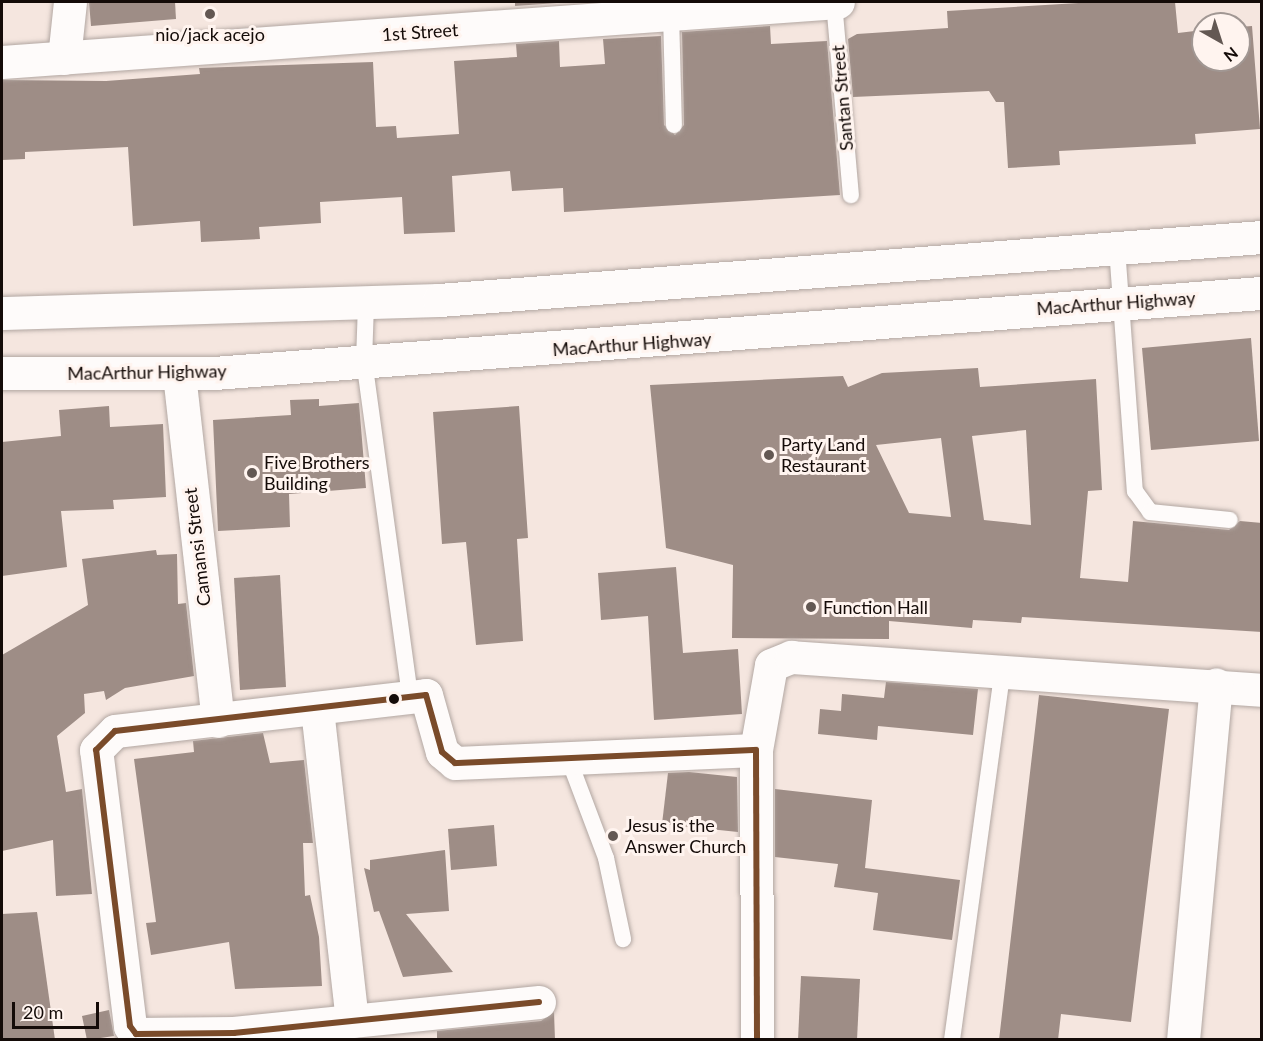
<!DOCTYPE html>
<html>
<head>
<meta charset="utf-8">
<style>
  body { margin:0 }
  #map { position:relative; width:1263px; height:1041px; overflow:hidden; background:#f5e6df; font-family:Lato,sans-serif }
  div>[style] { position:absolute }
  .building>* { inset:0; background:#9e8d86 }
  .roads { filter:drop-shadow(0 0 2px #b2a7a2) drop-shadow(0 0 2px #b2a7a2) }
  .lane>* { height:16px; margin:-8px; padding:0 8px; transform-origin:8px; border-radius:8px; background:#fefbfa }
  .street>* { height:33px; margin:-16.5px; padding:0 16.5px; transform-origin:16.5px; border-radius:16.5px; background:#fefbfa }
  .highway>* { height:33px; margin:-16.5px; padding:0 16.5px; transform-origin:16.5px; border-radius:16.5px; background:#fefbfa }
  .bus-1>* { height:6px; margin:-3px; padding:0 3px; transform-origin:3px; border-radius:3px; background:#7a4b2a }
  .dots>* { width:16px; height:16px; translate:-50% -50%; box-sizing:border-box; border:3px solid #fff4ef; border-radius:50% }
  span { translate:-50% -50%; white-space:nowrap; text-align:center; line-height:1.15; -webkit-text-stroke:6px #fff4ef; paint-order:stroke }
  .street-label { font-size:18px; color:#140b08 }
  .poi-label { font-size:18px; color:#140b08 }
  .left { translate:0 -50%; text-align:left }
  .frame { position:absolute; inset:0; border:3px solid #140b08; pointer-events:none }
  .north { position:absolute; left:1191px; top:12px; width:60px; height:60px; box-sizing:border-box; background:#fff4ef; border:2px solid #a19793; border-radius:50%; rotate:141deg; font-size:16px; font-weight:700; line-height:24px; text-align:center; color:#140b08 }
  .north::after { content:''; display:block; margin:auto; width:21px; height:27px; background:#635853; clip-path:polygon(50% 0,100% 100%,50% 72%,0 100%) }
  .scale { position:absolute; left:12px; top:1002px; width:87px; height:27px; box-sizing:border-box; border:3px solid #140b08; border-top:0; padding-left:8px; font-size:18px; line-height:21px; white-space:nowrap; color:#140b08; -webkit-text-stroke:4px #fff4ef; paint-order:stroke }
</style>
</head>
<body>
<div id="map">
  <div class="building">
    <i style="clip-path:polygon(89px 2px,175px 2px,176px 19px,91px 26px)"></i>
    <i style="clip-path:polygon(515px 2px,557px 2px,557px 3px,515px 6px)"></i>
    <i style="clip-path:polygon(1095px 2px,1175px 2px,1178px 33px,1203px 30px,1203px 60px,1239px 60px,1239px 27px,1252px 26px,1260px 129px,1195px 134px,1196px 144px,1059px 151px,1060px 165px,1008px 168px,1004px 102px,996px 102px,989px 91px,853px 97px,848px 39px,857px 34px,948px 28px,947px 11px)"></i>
    <i style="clip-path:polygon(770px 26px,771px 44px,827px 41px,840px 195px,564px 212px,563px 188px,512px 191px,510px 171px,452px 176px,455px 232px,404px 234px,402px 197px,320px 202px,321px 223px,259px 227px,260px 239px,201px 242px,200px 221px,133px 226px,128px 147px,25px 152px,25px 159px,2px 160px,2px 80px,106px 81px,200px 74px,199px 68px,373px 62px,376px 127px,396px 126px,397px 138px,459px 134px,454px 61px,517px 57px,516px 44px,559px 41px,560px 67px,605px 64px,603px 39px,661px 36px,664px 125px,675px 135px,684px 125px,682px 32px)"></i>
    <i style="clip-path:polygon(1251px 338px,1259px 441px,1151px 450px,1142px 348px)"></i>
    <i style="clip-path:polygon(evenodd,978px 368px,980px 387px,1096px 379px,1102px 490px,1088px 491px,1080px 578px,1128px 582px,1133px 521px,1229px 530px,1240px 521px,1262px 523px,1262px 632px,1022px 617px,1021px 623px,973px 620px,972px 628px,889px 621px,889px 639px,732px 638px,733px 565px,666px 548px,650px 385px,843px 376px,848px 387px,882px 373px,978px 368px,1026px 430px,1031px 525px,984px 520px,972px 436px,1026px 430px,978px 368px,941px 438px,951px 517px,909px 513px,876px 445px,941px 438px)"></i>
    <i style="clip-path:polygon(319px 399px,319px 406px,359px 403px,366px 488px,289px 494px,290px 527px,218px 531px,213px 420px,291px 415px,290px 400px)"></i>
    <i style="clip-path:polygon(109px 406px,110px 427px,163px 424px,166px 497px,113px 500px,114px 509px,61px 511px,67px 567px,2px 576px,2px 442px,61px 436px,59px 410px)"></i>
    <i style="clip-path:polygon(519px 406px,528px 538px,517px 539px,523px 641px,476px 645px,466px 542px,442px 544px,433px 412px)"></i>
    <i style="clip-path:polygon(156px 550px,157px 555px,177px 554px,178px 604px,186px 603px,194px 676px,125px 688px,106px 700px,104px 691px,84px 694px,85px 713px,57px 736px,66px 792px,82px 789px,92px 894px,56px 896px,53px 840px,2px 851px,2px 655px,88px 605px,82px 559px)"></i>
    <i style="clip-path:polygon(676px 567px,683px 653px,738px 649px,742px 714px,654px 720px,648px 616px,601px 620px,598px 573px)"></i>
    <i style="clip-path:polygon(280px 575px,286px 687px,240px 690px,234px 578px)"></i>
    <i style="clip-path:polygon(886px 682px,978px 689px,973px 735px,878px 726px,877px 740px,818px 734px,820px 709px,841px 711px,842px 694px,884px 698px)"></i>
    <i style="clip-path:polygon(1039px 695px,1169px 709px,1131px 1022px,1061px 1014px,1058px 1040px,999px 1040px)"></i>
    <i style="clip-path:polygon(263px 733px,270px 763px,304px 760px,313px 843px,303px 843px,305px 896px,310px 895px,319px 937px,322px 986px,235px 989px,229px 942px,151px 955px,146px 923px,156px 922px,134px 759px,194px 752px,193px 741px)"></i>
    <i style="clip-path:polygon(689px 772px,737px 777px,738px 832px,662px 824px,668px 773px)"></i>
    <i style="clip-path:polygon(775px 789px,872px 800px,865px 868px,960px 880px,952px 940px,873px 930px,878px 893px,834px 887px,838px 864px,775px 857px)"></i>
    <i style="clip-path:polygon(494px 825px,497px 866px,451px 870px,448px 829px)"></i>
    <i style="clip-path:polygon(445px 850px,449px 911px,406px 914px,453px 972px,403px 977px,379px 911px,374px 912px,364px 868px,370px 870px,370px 860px)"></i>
    <i style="clip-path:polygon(37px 912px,55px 1040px,2px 1040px,2px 914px)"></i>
    <i style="clip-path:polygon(801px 976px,860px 979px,857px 1040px,798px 1040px)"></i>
    <i style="clip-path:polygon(109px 1010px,114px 1036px,87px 1040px,82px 1016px)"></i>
    <i style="clip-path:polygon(554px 1012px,555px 1040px,437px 1040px,437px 1031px,541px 1021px)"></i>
  </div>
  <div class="roads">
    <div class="lane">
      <i style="left:834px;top:2px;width:194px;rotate:85deg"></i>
      <i style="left:671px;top:14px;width:111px;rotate:88.5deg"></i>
      <i style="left:1117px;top:248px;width:244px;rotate:85.8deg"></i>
      <i style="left:1135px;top:491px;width:26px;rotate:54deg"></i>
      <i style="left:1150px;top:512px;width:80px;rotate:5.7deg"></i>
      <i style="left:366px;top:304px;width:56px;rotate:92deg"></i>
      <i style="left:364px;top:360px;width:340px;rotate:82.2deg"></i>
      <i style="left:569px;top:760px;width:105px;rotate:69.3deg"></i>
      <i style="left:606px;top:858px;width:83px;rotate:78.1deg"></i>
      <i style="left:952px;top:1040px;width:375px;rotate:-82.2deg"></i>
    </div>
    <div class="street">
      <i style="left:64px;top:58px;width:56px;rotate:-83.9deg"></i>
      <i style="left:2px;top:62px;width:838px;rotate:-4.11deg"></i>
      <i style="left:179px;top:374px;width:349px;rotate:83.6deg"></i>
      <i style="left:317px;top:709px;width:314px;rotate:83.6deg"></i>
      <i style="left:756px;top:750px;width:86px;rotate:-80deg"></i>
      <i style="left:771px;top:665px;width:22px;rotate:-22deg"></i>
      <i style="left:791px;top:657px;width:472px;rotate:4deg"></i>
      <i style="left:539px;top:1002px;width:307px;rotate:174.2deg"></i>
      <i style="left:234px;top:1033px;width:98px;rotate:179.4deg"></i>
      <i style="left:136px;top:1034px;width:10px;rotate:-127deg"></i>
      <i style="left:130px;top:1026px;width:278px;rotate:-97deg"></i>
      <i style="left:96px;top:750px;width:27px;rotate:-45deg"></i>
      <i style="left:115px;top:731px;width:313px;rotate:-6.6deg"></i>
      <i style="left:426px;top:695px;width:59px;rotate:74.3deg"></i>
      <i style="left:442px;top:752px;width:17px;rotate:40deg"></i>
      <i style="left:455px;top:763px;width:301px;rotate:-2.5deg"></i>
      <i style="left:756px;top:750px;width:290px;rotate:89.8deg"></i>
      <i style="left:1183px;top:1040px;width:357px;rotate:-84.7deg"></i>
    </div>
    <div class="highway">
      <i style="left:2px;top:313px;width:437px;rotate:-1.7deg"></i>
      <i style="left:439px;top:300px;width:825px;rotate:-4.38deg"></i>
      <i style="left:2px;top:373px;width:212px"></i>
      <i style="left:214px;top:373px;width:1051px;rotate:-4.37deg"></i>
    </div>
  </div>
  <div class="bus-1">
    <i style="left:539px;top:1002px;width:307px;rotate:174.2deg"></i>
    <i style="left:234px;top:1033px;width:98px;rotate:179.4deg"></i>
    <i style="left:136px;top:1034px;width:10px;rotate:-127deg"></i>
    <i style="left:130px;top:1026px;width:278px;rotate:-97deg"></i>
    <i style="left:96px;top:750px;width:27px;rotate:-45deg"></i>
    <i style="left:115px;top:731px;width:313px;rotate:-6.6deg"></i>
    <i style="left:426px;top:695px;width:59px;rotate:74.3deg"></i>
    <i style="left:442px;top:752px;width:17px;rotate:40deg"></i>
    <i style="left:455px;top:763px;width:301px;rotate:-2.5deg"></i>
    <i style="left:756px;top:750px;width:290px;rotate:89.8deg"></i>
  </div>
  <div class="dots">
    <i style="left:210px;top:14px;background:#635853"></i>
    <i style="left:769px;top:455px;background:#635853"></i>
    <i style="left:252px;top:473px;background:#635853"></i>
    <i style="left:811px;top:607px;background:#635853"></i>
    <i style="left:394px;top:699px;background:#140b08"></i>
    <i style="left:613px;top:836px;background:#635853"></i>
  </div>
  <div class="street-label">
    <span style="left:420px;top:32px;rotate:-4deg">1st Street</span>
    <span style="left:842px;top:98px;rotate:-95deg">Santan Street</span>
    <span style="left:1116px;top:303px;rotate:-4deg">MacArthur Highway</span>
    <span style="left:632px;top:344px;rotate:-4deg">MacArthur Highway</span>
    <span style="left:147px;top:372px;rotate:-1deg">MacArthur Highway</span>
    <span style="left:197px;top:547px;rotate:-97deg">Camansi Street</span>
  </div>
  <div class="poi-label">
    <span style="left:210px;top:34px">nio/jack acejo</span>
    <span class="left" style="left:781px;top:455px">Party Land<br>Restaurant</span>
    <span class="left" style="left:264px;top:473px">Five Brothers<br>Building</span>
    <span class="left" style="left:823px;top:607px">Function Hall</span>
    <span class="left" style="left:625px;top:836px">Jesus is the<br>Answer Church</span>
  </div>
  <div class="frame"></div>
  <div class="north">N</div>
  <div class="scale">20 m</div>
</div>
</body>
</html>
